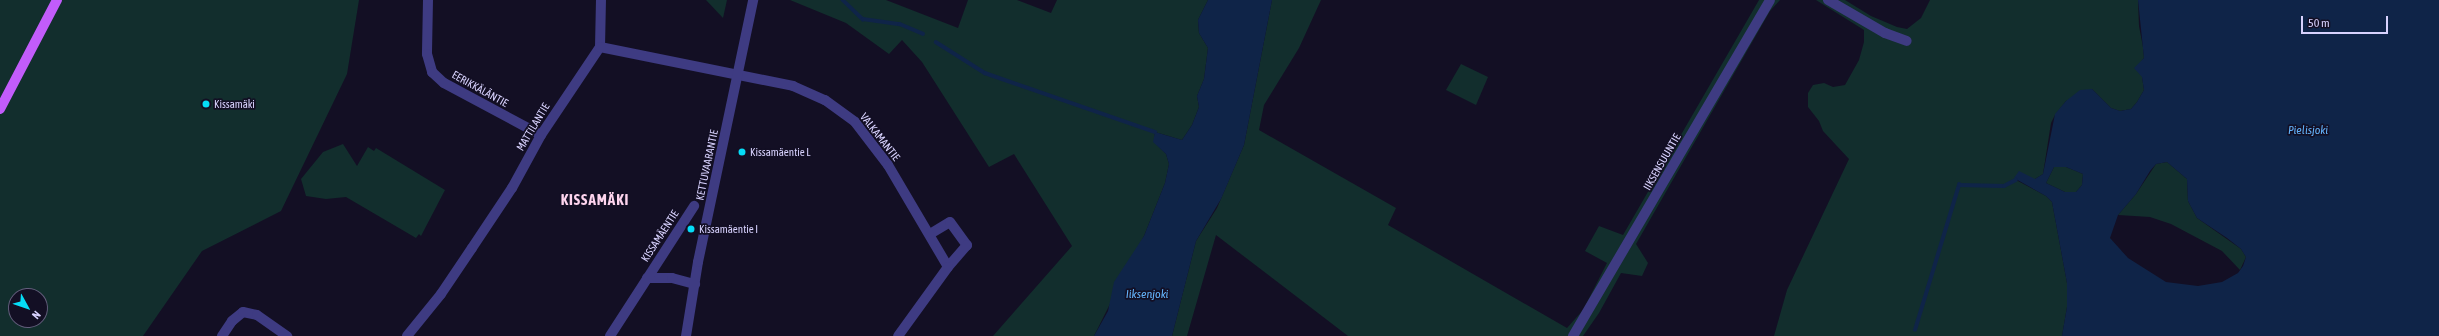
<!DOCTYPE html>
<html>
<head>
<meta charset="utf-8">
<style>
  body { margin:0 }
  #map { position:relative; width:2439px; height:336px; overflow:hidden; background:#130f24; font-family:"Asap Condensed",sans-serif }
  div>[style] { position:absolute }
  .green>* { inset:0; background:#122e2d }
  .water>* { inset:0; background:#0f2448 }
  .stream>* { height:3.5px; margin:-1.75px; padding:0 1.75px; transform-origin:1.75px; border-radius:1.75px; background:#0f2448 }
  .minor>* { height:10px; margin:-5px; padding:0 5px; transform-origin:5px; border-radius:5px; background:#3e3b82 }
  .major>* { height:10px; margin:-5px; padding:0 5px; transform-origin:5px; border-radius:5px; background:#c25cfb }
  .dots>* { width:11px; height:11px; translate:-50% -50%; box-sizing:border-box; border:2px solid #130f24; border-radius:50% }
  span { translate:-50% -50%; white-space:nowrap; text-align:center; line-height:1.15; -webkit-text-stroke:3.5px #130f24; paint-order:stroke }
  .street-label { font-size:11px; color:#d8d2fe }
  .poi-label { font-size:11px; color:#d8d2fe }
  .left { translate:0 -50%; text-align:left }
  .water-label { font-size:12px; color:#63b3fc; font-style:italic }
  .district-label { font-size:15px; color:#fed4ee; font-weight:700; letter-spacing:1px }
  .north { position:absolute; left:8px; top:288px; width:40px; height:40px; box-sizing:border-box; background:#130f24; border:1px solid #625d7b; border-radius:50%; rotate:130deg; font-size:11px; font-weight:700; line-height:16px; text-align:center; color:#d8d2fe }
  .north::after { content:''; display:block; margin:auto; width:14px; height:18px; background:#05dcf7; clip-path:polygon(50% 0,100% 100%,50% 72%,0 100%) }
  .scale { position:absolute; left:2301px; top:16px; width:87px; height:18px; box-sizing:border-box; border:2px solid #d8d2fe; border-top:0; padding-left:5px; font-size:12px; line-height:14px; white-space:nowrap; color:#d8d2fe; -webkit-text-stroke:3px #130f24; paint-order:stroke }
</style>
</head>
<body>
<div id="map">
  <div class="green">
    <i style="clip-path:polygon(evenodd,0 0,359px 0,347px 74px,281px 211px,202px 251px,143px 336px,0 336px,0 0,16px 296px,40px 296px,40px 320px,16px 320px,16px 296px)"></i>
    <i style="clip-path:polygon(706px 0,727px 0,723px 18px)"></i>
    <i style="clip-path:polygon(790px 0,886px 0,958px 28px,968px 0,1017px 0,1051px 13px,1057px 0,1208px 0,1198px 20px,1199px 33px,1208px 48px,1204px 79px,1197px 96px,1199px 107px,1192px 125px,1182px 140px,1155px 132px,1154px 142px,1166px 154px,1169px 164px,1165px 183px,1144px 236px,1094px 336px,993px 336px,1072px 246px,1014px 154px,989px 167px,922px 62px,902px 40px,889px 54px,846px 23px)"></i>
    <i style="clip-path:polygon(1272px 0,1321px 0,1299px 48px,1264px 105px,1259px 130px,1396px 208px,1388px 225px,1567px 328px,1583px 310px,1607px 263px,1585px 251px,1599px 226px,1623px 235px,1759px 0,1780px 0,1770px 11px,1636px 244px,1648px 263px,1642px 276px,1621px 273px,1599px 313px,1583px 336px,1348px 336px,1216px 235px,1187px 336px,1172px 336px,1196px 241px,1217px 208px,1244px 145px)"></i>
    <i style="clip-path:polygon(1816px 0,1845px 0,1871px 16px,1897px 27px,1907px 29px,1921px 18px,1930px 0,2138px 0,2139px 26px,2143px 47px,2144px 58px,2140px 63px,2144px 90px,2137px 102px,2131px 109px,2120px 111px,2111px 108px,2092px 89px,2066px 101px,2055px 115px,2051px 123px,2043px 174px,2035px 179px,2016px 180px,2046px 196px,2052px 202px,2067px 283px,2067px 307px,2062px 336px,1774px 336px,1787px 290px,1849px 159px,1823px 131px,1819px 121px,1808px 107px,1808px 93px,1813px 85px,1824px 83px,1833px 87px,1845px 85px,1859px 60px,1864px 42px,1864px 30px)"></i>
    <i style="clip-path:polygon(1461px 64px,1488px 77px,1476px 105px,1446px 90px)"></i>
    <i style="clip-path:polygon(343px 144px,357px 166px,368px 147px,374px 151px,376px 148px,445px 190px,421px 236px,419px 234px,416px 238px,346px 197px,326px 199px,306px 196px,301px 179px,323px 152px)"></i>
    <i style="clip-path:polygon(2167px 162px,2187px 179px,2188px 201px,2197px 218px,2241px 249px,2246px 257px,2240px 270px,2222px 251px,2171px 224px,2150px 217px,2118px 215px,2136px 194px,2156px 164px)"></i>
    <i style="clip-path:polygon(2054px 167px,2066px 167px,2083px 174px,2082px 185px,2076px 192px,2065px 192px,2046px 183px)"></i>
  </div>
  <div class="water">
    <i style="clip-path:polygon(1208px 0,1272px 0,1244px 145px,1221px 199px,1196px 241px,1172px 336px,1094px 336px,1108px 311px,1114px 282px,1144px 236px,1165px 183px,1169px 164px,1166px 154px,1153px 142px,1155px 132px,1182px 140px,1192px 125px,1199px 107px,1197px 96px,1204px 79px,1208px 48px,1199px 33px,1198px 20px)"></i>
    <i style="clip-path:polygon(evenodd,2138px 0,2439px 0,2439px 336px,2062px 336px,2067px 307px,2067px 283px,2052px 202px,2046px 196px,2014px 178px,2019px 171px,2035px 179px,2043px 174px,2055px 114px,2066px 101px,2080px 90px,2092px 89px,2111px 108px,2120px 111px,2131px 109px,2137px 102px,2144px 90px,2142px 77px,2134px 68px,2144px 58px,2138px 0,2167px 162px,2187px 179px,2188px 201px,2197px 218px,2227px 238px,2241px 249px,2246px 257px,2243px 266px,2238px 273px,2222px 282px,2198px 286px,2166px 282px,2128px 258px,2110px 238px,2118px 215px,2136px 194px,2150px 171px,2156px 164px,2167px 162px,2138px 0,2054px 167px,2066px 167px,2083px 174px,2082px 185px,2076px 192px,2065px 192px,2046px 183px,2054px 167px)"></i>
  </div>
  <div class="stream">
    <i style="left:843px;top:0;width:28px;rotate:44deg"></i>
    <i style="left:863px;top:19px;width:37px;rotate:8deg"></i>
    <i style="left:900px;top:24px;width:25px;rotate:23deg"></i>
    <i style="left:936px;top:42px;width:58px;rotate:32.3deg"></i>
    <i style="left:985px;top:73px;width:180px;rotate:19.1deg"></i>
    <i style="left:1915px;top:330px;width:152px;rotate:-73.1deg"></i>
    <i style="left:1959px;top:185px;width:45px;rotate:1.3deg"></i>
    <i style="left:2004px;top:186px;width:13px;rotate:-27deg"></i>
  </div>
  <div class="minor">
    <i style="left:428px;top:0;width:54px;rotate:91.1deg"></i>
    <i style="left:427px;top:54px;width:19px;rotate:74deg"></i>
    <i style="left:432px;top:72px;width:16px;rotate:43deg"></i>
    <i style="left:444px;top:83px;width:110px;rotate:28.2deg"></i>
    <i style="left:1828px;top:0;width:66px;rotate:30.1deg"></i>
    <i style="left:1885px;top:33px;width:23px;rotate:20deg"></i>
    <i style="left:600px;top:47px;width:47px;rotate:-88.8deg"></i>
    <i style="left:930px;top:234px;width:23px;rotate:-31deg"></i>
    <i style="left:950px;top:222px;width:29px;rotate:54deg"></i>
    <i style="left:967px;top:245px;width:29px;rotate:131deg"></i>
    <i style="left:647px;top:278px;width:25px"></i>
    <i style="left:672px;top:278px;width:24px;rotate:15deg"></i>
    <i style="left:222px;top:336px;width:18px;rotate:-56deg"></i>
    <i style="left:232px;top:321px;width:14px;rotate:-39deg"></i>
    <i style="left:243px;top:312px;width:14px;rotate:12deg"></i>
    <i style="left:257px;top:315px;width:37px;rotate:35deg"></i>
    <i style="left:407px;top:336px;width:54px;rotate:-51deg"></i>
    <i style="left:441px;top:294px;width:55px;rotate:-56deg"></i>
    <i style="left:472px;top:248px;width:72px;rotate:-56.3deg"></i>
    <i style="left:512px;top:188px;width:60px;rotate:-61.3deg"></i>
    <i style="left:541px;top:135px;width:106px;rotate:-56.2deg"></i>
    <i style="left:600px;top:47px;width:197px;rotate:11.4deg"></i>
    <i style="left:793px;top:86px;width:35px;rotate:24deg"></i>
    <i style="left:825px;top:100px;width:37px;rotate:36deg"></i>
    <i style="left:855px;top:122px;width:54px;rotate:52.5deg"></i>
    <i style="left:888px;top:165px;width:118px;rotate:59.5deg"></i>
    <i style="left:948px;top:267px;width:85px;rotate:125.9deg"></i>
    <i style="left:610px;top:336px;width:155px;rotate:-57.1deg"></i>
    <i style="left:686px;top:336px;width:75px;rotate:-80.8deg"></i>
    <i style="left:698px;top:262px;width:268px;rotate:-78.1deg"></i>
    <i style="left:1573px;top:336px;width:389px;rotate:-59.6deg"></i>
  </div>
  <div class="major">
    <i style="left:0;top:109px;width:123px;rotate:-62.4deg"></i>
  </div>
  <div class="dots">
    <i style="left:206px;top:104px;background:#05dcf7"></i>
    <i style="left:742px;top:152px;background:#05dcf7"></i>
    <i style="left:691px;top:229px;background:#05dcf7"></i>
  </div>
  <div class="street-label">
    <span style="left:480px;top:89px;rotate:29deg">EERIKKÄLÄNTIE</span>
    <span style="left:533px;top:127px;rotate:-59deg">MATTILANTIE</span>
    <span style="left:880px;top:137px;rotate:52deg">VALKAMANTIE</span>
    <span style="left:1662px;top:162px;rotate:-60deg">IIKSENSUUNTIE</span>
    <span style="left:707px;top:165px;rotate:-78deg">KETTUVAARANTIE</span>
    <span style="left:660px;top:236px;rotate:-57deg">KISSAMÄENTIE</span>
  </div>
  <div class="poi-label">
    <span class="left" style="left:214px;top:104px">Kissamäki</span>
    <span class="left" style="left:750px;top:152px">Kissamäentie L</span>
    <span class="left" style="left:699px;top:229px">Kissamäentie I</span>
  </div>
  <div class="water-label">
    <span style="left:2308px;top:131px">Pielisjoki</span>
    <span style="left:1147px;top:295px">Iiksenjoki</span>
  </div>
  <div class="district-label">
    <span style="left:595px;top:200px">KISSAMÄKI</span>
  </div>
  <div class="north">N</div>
  <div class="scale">50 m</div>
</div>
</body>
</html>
